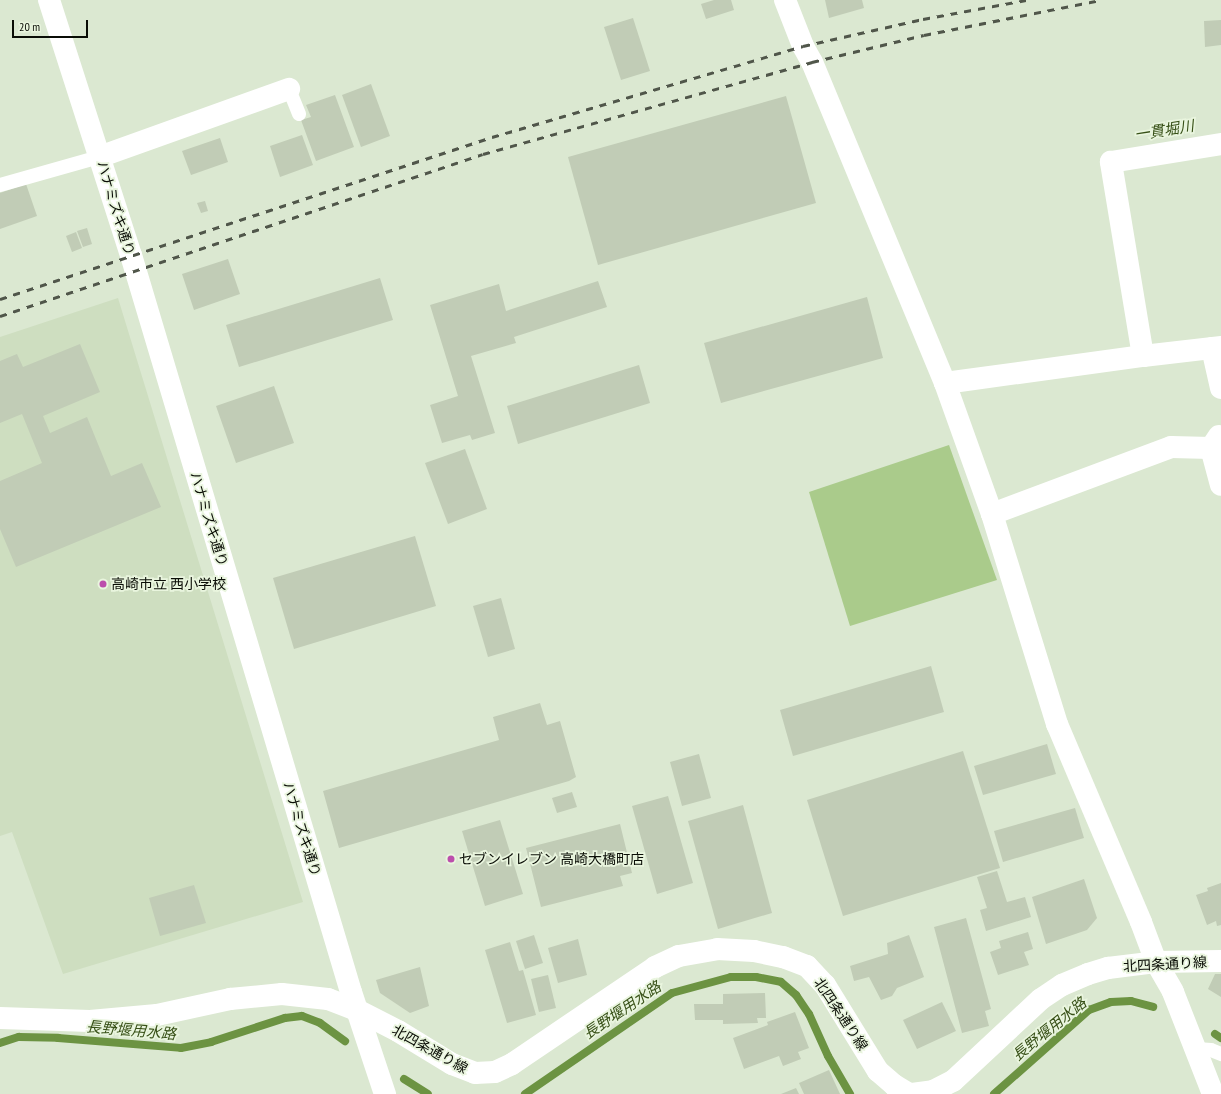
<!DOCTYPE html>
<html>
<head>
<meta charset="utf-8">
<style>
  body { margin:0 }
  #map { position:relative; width:1221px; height:1094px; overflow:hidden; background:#dbe8d1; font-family:"PT Sans Narrow","Noto Sans JP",sans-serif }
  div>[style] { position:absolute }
  .built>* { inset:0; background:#cedec0 }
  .green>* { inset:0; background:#aacb8b }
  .stream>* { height:8px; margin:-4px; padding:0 4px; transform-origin:4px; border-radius:4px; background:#6c9342 }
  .building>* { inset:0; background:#c1ccb6 }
  .lane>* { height:14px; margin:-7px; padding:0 7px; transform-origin:7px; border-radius:7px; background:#fff }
  .street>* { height:22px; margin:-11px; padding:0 11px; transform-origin:11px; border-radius:11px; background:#fff }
  .secondary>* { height:22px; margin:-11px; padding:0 11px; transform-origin:11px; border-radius:11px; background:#fff }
  .rail>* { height:3px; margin-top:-1.5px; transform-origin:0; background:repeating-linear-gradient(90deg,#50564a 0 7px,transparent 0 14px) }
  .dots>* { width:11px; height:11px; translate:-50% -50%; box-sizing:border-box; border:2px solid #e9f5de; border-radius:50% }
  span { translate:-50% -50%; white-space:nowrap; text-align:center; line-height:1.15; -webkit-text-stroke:3.5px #e9f5de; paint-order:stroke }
  .street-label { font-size:14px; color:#0a0d06 }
  .poi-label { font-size:14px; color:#0a0d06 }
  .left { translate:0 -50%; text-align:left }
  .water-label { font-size:15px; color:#375017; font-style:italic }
  .scale { position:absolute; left:12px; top:20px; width:76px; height:18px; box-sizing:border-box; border:2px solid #0a0d06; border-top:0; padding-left:5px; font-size:12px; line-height:14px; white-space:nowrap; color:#0a0d06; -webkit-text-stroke:3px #e9f5de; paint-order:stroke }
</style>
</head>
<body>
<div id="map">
  <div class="built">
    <i style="clip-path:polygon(118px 298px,303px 902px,63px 974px,12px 832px,0 836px,0 337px)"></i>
  </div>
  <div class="green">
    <i style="clip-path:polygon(949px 445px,997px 580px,850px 626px,809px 492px)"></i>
  </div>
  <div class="stream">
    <i style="left:1215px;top:1034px;width:7px;rotate:34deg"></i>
    <i style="left:0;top:1043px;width:20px;rotate:-18deg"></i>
    <i style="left:19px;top:1037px;width:39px;rotate:1deg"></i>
    <i style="left:58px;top:1038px;width:123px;rotate:4.6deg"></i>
    <i style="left:181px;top:1048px;width:31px;rotate:-11deg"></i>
    <i style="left:211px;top:1042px;width:78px;rotate:-18deg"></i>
    <i style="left:285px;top:1018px;width:17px;rotate:-7deg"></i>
    <i style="left:302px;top:1016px;width:19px;rotate:21deg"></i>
    <i style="left:320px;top:1023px;width:31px;rotate:36deg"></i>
    <i style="left:404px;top:1079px;width:28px;rotate:32deg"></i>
    <i style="left:525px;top:1094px;width:178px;rotate:-34.5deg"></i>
    <i style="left:672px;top:993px;width:61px;rotate:-15.2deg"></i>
    <i style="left:731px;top:977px;width:25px"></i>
    <i style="left:756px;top:977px;width:25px;rotate:11deg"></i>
    <i style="left:781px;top:982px;width:20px;rotate:41deg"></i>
    <i style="left:796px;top:995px;width:23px;rotate:56deg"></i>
    <i style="left:809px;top:1014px;width:46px;rotate:65.7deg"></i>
    <i style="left:828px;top:1056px;width:44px;rotate:59.9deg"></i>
    <i style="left:994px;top:1094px;width:127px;rotate:-41.5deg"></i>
    <i style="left:1089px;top:1010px;width:23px;rotate:-20deg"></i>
    <i style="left:1111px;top:1002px;width:20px;rotate:-3deg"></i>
    <i style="left:1131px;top:1001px;width:23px;rotate:15deg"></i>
  </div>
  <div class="building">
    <i style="clip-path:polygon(714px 0,731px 0,734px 10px,706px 19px,701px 4px)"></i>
    <i style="clip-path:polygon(825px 0,862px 0,864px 8px,829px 18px)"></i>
    <i style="clip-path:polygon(633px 18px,650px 71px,621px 80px,604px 27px)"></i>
    <i style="clip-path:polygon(1221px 20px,1221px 45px,1205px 47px,1204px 21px)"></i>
    <i style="clip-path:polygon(371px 84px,390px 136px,361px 147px,342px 95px)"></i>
    <i style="clip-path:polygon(335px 95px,354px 147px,316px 161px,301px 120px,311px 117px,306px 105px)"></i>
    <i style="clip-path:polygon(786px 96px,816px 203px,598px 265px,568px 157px)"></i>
    <i style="clip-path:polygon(302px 135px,313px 165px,280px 177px,270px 146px)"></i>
    <i style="clip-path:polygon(220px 138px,228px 162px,191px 175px,182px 151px)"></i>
    <i style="clip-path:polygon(26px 184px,37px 216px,0 229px,0 193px)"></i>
    <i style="clip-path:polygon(205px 201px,208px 211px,201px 213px,197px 203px)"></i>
    <i style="clip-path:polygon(87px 228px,92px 244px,83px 247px,77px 231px)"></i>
    <i style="clip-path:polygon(76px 232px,82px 248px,72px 252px,66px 236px)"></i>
    <i style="clip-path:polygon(228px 259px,240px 294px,194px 310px,182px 274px)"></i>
    <i style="clip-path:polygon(380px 278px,393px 320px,239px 367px,226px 325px)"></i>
    <i style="clip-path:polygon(598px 281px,607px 307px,514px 337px,516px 343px,471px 356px,495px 433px,472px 440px,470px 435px,442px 443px,430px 405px,458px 396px,430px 305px,499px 284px,506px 311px)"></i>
    <i style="clip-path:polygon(867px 297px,883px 358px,721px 403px,704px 343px)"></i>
    <i style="clip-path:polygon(80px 344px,100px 392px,43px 416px,50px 433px,87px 417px,111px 476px,142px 463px,161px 507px,16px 567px,0 529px,0 481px,42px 463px,22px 414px,0 423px,0 361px,17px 354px,23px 367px)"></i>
    <i style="clip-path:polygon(639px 365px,650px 403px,518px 444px,507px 406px)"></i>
    <i style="clip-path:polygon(274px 386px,294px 443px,236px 463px,216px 406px)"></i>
    <i style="clip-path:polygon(465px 449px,487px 509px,448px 524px,425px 463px)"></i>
    <i style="clip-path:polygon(415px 536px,436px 606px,294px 649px,273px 578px)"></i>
    <i style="clip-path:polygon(501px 598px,515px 649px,488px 657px,473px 606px)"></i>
    <i style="clip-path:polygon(931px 666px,944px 712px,793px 756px,780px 710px)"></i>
    <i style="clip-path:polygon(540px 703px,547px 725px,560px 721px,576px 777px,569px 781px,339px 848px,323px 791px,499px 740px,493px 717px)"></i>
    <i style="clip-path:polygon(1047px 744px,1056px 774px,983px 795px,974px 766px)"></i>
    <i style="clip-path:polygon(963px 751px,1000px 868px,843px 916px,807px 800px)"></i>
    <i style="clip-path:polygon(699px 754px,711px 798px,682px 806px,670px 762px)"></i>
    <i style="clip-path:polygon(572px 792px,577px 807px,557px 813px,552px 798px)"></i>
    <i style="clip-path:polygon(668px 796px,693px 883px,657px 894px,632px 806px)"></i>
    <i style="clip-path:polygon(743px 805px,772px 913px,718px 929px,688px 821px)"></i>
    <i style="clip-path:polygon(1075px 808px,1084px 838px,1003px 862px,994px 831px)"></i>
    <i style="clip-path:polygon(500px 820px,523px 894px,485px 906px,462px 831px)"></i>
    <i style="clip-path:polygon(620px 824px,632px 873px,620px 876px,623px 886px,541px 907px,526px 848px)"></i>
    <i style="clip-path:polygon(997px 871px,1007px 902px,1025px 897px,1031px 917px,986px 931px,980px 910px,987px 908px,977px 877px)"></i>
    <i style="clip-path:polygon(1084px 879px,1097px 918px,1087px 930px,1046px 944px,1032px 897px)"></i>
    <i style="clip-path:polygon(1221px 883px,1221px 925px,1217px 926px,1216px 921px,1207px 925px,1196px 895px,1208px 891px,1207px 888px)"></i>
    <i style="clip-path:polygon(194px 885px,206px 923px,160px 936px,149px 898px)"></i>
    <i style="clip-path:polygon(966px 918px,991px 1009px,985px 1011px,989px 1026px,962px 1033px,934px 927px)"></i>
    <i style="clip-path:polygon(1028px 932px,1033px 949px,1024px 952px,1029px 965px,998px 975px,990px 952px,1001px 948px,999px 941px)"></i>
    <i style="clip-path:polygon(534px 935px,543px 963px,525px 969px,516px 941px)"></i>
    <i style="clip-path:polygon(909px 935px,924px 977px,897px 988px,892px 996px,881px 1000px,869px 977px,854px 981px,850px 966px,888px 954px,887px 943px)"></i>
    <i style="clip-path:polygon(578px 939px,587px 975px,558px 983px,548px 948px)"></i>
    <i style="clip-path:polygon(510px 942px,519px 971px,523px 970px,536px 1015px,507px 1023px,485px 950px)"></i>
    <i style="clip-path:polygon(420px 967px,429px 1006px,410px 1013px,380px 993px,376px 980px)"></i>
    <i style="clip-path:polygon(1215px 974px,1221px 974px,1221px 997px,1208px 989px)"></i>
    <i style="clip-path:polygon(548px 975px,556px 1008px,539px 1012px,531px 979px)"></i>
    <i style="clip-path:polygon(765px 993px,766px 1018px,757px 1018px,758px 1023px,723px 1024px,723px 1020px,695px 1020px,694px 1004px,723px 1004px,723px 994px)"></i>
    <i style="clip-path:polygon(942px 1002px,956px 1031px,917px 1049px,903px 1020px)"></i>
    <i style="clip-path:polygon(795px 1012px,809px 1048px,798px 1052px,801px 1059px,783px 1066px,779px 1056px,744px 1069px,733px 1038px,768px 1025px,767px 1022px)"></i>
    <i style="clip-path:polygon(829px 1070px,840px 1094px,804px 1094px,799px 1083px)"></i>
    <i style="clip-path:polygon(796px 1088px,799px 1094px,781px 1094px)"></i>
  </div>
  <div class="lane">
    <i style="left:289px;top:89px;width:27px;rotate:68deg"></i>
    <i style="left:0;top:185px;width:103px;rotate:-15.8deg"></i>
    <i style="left:1197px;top:1049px;width:14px;rotate:4deg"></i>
    <i style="left:1211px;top:1050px;width:11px;rotate:22deg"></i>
  </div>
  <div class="street">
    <i style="left:99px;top:157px;width:202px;rotate:-19.7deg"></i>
    <i style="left:1212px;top:348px;width:41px;rotate:77.3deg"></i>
    <i style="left:1143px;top:356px;width:197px;rotate:-99.4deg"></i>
    <i style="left:1111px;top:162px;width:111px;rotate:-9.3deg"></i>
    <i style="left:945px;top:383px;width:200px;rotate:-7.8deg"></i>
    <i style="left:1143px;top:356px;width:79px;rotate:-6.6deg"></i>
    <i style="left:1219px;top:436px;width:14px;rotate:124deg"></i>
    <i style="left:1211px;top:448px;width:38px;rotate:75deg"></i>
    <i style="left:992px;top:514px;width:191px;rotate:-20.5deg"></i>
    <i style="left:1171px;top:447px;width:40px;rotate:1.4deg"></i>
    <i style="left:1211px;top:448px;width:10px;rotate:-11deg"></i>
    <i style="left:0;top:1018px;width:90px;rotate:1.9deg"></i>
    <i style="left:90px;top:1021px;width:67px;rotate:-5.1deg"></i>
    <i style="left:157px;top:1015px;width:75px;rotate:-12.4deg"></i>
    <i style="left:230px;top:999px;width:52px;rotate:-5.5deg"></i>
    <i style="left:282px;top:994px;width:46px;rotate:6.2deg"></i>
    <i style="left:328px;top:999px;width:31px;rotate:21deg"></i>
  </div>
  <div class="secondary">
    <i style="left:49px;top:0;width:268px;rotate:72.2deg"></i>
    <i style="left:131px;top:255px;width:769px;rotate:73.38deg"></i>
    <i style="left:351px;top:992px;width:108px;rotate:71.6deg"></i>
    <i style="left:785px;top:0;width:49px;rotate:68.6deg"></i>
    <i style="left:803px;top:46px;width:18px;rotate:61deg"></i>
    <i style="left:812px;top:62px;width:347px;rotate:67.5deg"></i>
    <i style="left:945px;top:383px;width:139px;rotate:70.3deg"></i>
    <i style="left:992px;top:514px;width:220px;rotate:72.8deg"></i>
    <i style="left:1057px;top:724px;width:215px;rotate:67deg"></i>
    <i style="left:1141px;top:922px;width:43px;rotate:69.4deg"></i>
    <i style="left:1156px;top:962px;width:34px;rotate:60deg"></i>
    <i style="left:1173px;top:992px;width:110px;rotate:68.6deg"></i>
    <i style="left:357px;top:1010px;width:46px;rotate:27.1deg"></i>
    <i style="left:398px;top:1031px;width:63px;rotate:31.4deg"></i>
    <i style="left:452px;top:1064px;width:25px;rotate:21deg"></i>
    <i style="left:475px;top:1073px;width:20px;rotate:-3deg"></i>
    <i style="left:495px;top:1072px;width:19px;rotate:-25deg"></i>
    <i style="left:512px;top:1064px;width:173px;rotate:-34.1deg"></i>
    <i style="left:655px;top:967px;width:26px;rotate:-25deg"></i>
    <i style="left:679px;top:956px;width:39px;rotate:-10deg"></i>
    <i style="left:717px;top:949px;width:37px;rotate:3deg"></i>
    <i style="left:754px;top:951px;width:30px;rotate:12deg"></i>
    <i style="left:783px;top:957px;width:26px;rotate:21deg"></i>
    <i style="left:807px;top:966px;width:26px;rotate:47deg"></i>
    <i style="left:825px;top:985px;width:101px;rotate:58.4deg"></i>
    <i style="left:878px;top:1071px;width:21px;rotate:41deg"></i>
    <i style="left:894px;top:1085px;width:17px;rotate:31deg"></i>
    <i style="left:912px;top:1094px;width:21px;rotate:-8deg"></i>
    <i style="left:933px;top:1091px;width:22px;rotate:-27deg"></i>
    <i style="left:953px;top:1081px;width:120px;rotate:-43deg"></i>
    <i style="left:1041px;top:999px;width:25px;rotate:-34deg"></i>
    <i style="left:1062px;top:985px;width:28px;rotate:-23deg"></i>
    <i style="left:1088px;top:974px;width:21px;rotate:-17deg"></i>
    <i style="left:1108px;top:968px;width:48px;rotate:-7.1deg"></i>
    <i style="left:1156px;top:962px;width:65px;rotate:-0.9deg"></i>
  </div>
  <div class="rail">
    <i style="left:0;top:299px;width:518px;rotate:-18.23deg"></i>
    <i style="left:492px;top:137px;width:324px;rotate:-16.3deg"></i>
    <i style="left:803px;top:46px;width:123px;rotate:-12.7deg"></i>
    <i style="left:923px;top:19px;width:106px;rotate:-10.4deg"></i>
    <i style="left:0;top:316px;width:509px;rotate:-18.54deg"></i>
    <i style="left:483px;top:154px;width:342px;rotate:-15.6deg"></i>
    <i style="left:812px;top:62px;width:115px;rotate:-13.6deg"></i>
    <i style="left:924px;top:35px;width:180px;rotate:-11.2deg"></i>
  </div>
  <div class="dots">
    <i style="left:103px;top:584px;background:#bc4eac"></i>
    <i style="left:451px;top:859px;background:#bc4eac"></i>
  </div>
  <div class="street-label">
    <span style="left:116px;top:208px;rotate:73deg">ハナミズキ通り</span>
    <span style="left:209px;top:519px;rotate:73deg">ハナミズキ通り</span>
    <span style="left:302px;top:829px;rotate:73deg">ハナミズキ通り</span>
    <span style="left:1165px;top:964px;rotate:-3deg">北四条通り線</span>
    <span style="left:841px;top:1014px;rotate:56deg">北四条通り線</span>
    <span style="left:430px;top:1049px;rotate:29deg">北四条通り線</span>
  </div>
  <div class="poi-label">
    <span class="left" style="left:111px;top:584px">高崎市立 西小学校</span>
    <span class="left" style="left:459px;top:859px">セブンイレブン 高崎大橋町店</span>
  </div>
  <div class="water-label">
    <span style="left:1164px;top:130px;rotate:-9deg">一貫堀川</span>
    <span style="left:622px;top:1010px;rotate:-34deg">長野堰用水路</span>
    <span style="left:1049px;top:1029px;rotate:-39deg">長野堰用水路</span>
    <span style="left:131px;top:1030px;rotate:5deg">長野堰用水路</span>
  </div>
  <div class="scale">20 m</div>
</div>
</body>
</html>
